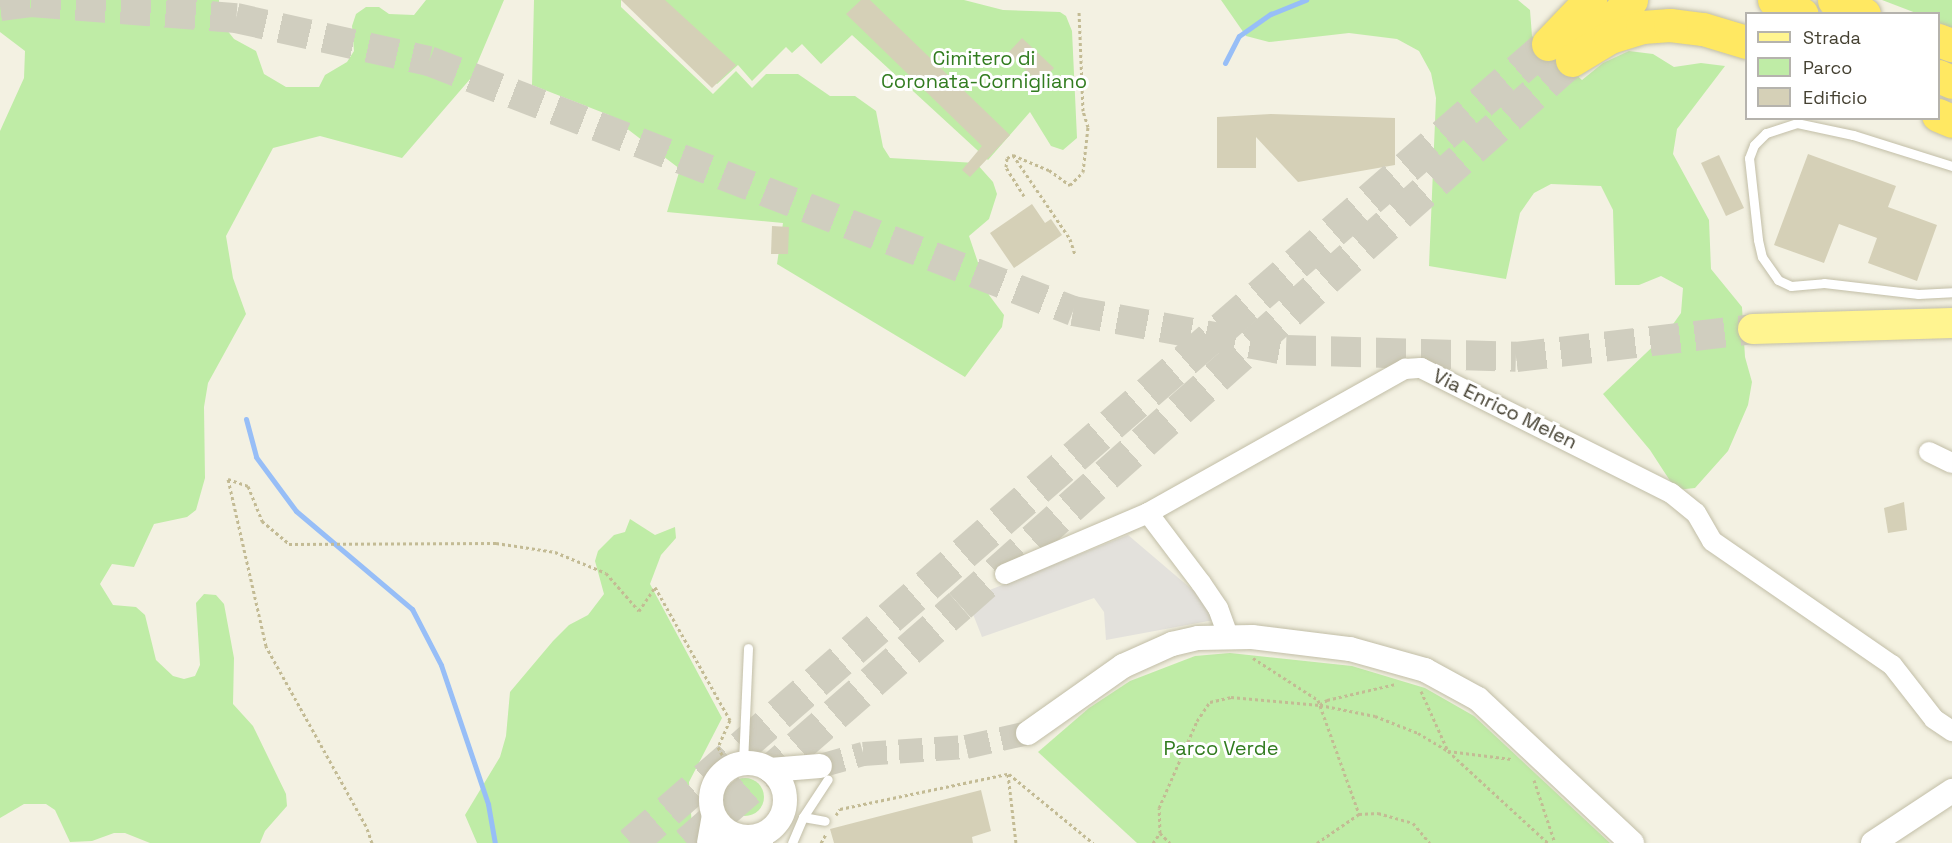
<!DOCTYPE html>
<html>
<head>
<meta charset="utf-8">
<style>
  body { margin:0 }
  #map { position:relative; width:1952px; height:843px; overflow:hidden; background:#f3f1e2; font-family:"Space Grotesk",sans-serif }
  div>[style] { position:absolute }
  .green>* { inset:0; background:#bfeca6 }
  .round { border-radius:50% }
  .parking>* { inset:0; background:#e3e1dc }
  .stream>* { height:5px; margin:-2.5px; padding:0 2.5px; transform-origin:2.5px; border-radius:2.5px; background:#97bef7 }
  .building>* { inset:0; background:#d5d0b7 }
  .tertiary-tunnel>* { height:24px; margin-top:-12px; transform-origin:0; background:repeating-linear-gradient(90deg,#d0cebf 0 24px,transparent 0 36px) }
  .primary-tunnel>* { height:30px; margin-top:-15px; transform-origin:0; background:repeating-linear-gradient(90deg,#d0cebf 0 30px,transparent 0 45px) }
  .motorway-tunnel>* { height:33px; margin-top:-16.5px; transform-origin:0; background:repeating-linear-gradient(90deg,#d0cebf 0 33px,transparent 0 49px) }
  .path>* { height:3px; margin-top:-1.5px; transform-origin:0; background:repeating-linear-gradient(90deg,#c3bb94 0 3px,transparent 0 6px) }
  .roads { filter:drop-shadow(0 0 2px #c2bea7) drop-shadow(0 0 2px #c2bea7) }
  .service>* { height:9px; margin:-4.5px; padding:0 4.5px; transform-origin:4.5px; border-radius:4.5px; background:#fff }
  .minor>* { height:20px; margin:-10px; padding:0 10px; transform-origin:10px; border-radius:10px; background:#fff }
  .tertiary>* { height:24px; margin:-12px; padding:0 12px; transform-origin:12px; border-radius:12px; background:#fff }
  .tertiary>.ring { margin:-12px; padding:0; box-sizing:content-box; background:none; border:24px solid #fff; border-radius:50% }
  .primary>* { height:30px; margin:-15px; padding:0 15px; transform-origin:15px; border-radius:15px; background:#fff490 }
  .motorway>* { height:33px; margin:-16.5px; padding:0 16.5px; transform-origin:16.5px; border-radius:16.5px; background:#ffe862 }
  span { translate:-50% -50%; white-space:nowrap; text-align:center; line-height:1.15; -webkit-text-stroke:6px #fff; paint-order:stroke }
  .park-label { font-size:20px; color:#327c20 }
  .street-label { font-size:20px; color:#454132 }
  .legend { position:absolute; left:1745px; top:12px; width:195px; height:108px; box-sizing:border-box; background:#fff; border:2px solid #b5b3ad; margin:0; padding:8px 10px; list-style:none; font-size:18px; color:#454132 }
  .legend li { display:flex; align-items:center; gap:12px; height:30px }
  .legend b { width:30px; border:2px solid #b5b3ad }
</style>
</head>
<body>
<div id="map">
  <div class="green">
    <i style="clip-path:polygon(0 0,219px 0,219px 20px,234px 39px,256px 51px,264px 74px,286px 87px,319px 87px,325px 75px,347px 62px,354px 51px,352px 26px,356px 14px,366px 7px,379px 7px,389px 14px,414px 15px,426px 0,504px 0,471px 78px,402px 158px,320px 136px,273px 148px,226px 236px,233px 278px,246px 314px,208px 383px,204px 407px,205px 478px,196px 510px,187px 517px,154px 524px,134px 567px,112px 564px,100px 584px,113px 605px,136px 607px,145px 615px,156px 660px,173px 676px,184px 679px,195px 676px,200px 665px,196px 603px,204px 594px,216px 595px,224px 604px,234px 658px,233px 704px,253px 726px,286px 794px,287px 806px,265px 831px,260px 843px,150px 843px,125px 833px,114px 833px,92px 841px,70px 842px,55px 810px,46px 804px,24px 804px,0 818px,0 131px,24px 78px,25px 51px,0 32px)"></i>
    <i style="clip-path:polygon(534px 0,621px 0,621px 7px,713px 94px,736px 71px,752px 88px,766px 74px,798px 74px,830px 96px,855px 96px,876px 111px,883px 147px,890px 158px,976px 163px,993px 182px,997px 194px,989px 219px,969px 236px,989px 295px,1004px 315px,1002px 327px,965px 377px,777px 264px,783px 223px,667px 212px,680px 169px,609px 115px,532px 85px)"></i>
    <i style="clip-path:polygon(630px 0,964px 0,1003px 10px,1060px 12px,1066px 16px,1072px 31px,1077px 138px,1063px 150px,1051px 146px,1030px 112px,988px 160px,852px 35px,821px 64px,802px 44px,792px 53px,786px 47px,752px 81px,738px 65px,717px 84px)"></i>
    <i style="clip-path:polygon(1221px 0,1518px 0,1530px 10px,1532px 36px,1582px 80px,1603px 63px,1629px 51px,1653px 54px,1674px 67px,1701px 63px,1725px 66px,1677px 129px,1673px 154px,1709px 220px,1711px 269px,1742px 307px,1745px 357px,1752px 382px,1748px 405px,1728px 451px,1695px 488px,1676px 490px,1650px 450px,1603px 394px,1666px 334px,1681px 313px,1683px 288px,1661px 276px,1639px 285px,1615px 285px,1613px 210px,1601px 186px,1551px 184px,1534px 193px,1520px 213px,1506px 279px,1429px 266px,1436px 98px,1431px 73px,1419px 51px,1397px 39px,1349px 33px,1269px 42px,1246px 36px)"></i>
    <i style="clip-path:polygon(1882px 0,1952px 0,1952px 28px,1939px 23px,1938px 14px,1916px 13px)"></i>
    <i style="clip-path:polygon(630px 519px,655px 535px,675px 527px,676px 538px,661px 555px,650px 584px,722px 718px,689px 782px,693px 843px,477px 843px,465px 815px,500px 757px,506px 736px,510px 692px,553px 641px,569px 625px,588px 615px,604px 594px,595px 561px,598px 551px,614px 535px,625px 532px)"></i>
    <i style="clip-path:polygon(1230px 653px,1352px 666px,1425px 688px,1474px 716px,1610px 843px,1137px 843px,1038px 752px,1089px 708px,1130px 681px,1195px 656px)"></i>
    <i class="round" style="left:726px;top:778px;width:38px;height:38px"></i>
  </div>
  <div class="parking">
    <i style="clip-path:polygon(1128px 535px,1195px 592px,1214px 620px,1106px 640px,1104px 612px,1094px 598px,982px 637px,967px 599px)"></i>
  </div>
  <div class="stream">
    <i style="left:1225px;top:63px;width:30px;rotate:-63deg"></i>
    <i style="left:1239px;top:36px;width:39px;rotate:-35deg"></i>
    <i style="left:1271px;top:14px;width:38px;rotate:-22deg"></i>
    <i style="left:246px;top:419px;width:39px;rotate:75deg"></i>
    <i style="left:256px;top:457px;width:67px;rotate:53.5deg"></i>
    <i style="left:296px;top:511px;width:152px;rotate:40.2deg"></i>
    <i style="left:412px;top:609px;width:63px;rotate:62.6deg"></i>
    <i style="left:441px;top:665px;width:147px;rotate:71.3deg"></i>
    <i style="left:488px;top:804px;width:40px;rotate:80deg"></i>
  </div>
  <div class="building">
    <i style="clip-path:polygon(621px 0,665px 0,736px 65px,712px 88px)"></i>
    <i style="clip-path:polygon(861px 0,870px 0,1010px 135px,970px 177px,962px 170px,982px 146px,846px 14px)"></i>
    <i style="clip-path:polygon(1022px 38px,1054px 68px,1040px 84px,1008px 53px)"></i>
    <i style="clip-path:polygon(1271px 114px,1395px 118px,1395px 165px,1298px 182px,1256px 137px,1256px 168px,1217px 168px,1217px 117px)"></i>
    <i style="clip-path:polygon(1808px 154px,1896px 186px,1888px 207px,1937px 225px,1917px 281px,1868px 263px,1877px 238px,1839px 224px,1824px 263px,1774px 245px)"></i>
    <i style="clip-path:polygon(1719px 155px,1744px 208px,1726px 216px,1701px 163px)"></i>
    <i style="clip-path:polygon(1032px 204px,1045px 223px,1051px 219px,1062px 235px,1014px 268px,990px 233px)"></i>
    <i style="clip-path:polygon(772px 226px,789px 227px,788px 254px,771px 254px)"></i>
    <i style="clip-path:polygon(1904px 502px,1907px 530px,1888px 533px,1884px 508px)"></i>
    <i style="clip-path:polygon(981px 790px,991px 831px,972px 837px,973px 843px,834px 843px,830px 829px)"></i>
  </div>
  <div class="tertiary-tunnel">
    <i style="left:820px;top:766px;width:45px;rotate:-15.6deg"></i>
    <i style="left:863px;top:754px;width:103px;rotate:-3.9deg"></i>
    <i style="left:966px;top:747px;width:64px;rotate:-12.7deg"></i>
  </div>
  <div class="primary-tunnel">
    <i style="left:0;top:6px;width:31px;rotate:-7deg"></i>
    <i style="left:31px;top:2px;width:206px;rotate:4.5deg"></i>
    <i style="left:236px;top:18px;width:198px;rotate:12.6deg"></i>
    <i style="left:429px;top:61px;width:691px;rotate:21.22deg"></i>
    <i style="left:1073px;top:311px;width:217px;rotate:10.4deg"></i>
    <i style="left:1286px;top:350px;width:230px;rotate:1.7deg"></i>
    <i style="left:1516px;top:357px;width:239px;rotate:-6.7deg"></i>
  </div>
  <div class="motorway-tunnel">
    <i style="left:631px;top:843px;width:1216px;rotate:-41.07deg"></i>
    <i style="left:687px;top:843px;width:362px;rotate:-41.1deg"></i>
    <i style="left:960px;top:605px;width:819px;rotate:-41.69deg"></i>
  </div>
  <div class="path">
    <i style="left:1013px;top:155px;width:102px;rotate:55.8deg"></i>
    <i style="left:1070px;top:239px;width:16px;rotate:72deg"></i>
    <i style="left:1024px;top:196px;width:34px;rotate:-122deg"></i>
    <i style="left:1006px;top:167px;width:9px;rotate:-84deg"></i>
    <i style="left:1007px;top:158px;width:7px;rotate:-27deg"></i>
    <i style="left:1013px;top:155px;width:39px;rotate:23deg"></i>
    <i style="left:1049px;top:170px;width:26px;rotate:36deg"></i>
    <i style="left:1070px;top:185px;width:18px;rotate:-45deg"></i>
    <i style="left:1083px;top:172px;width:45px;rotate:-83.7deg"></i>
    <i style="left:1088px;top:127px;width:17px;rotate:-107deg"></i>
    <i style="left:1083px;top:111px;width:99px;rotate:-92.3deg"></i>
    <i style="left:1253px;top:658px;width:77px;rotate:32.9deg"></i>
    <i style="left:1318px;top:700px;width:121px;rotate:70.2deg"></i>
    <i style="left:1421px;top:691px;width:66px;rotate:65.8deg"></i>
    <i style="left:1448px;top:751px;width:64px;rotate:7.1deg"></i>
    <i style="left:1320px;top:705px;width:9px;rotate:-36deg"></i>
    <i style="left:1327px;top:700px;width:71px;rotate:-13.1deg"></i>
    <i style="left:1009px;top:774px;width:109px;rotate:39.4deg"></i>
    <i style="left:1534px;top:780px;width:66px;rotate:71.6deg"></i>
    <i style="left:836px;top:815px;width:7px;rotate:-56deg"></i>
    <i style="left:840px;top:809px;width:172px;rotate:-11.8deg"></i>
    <i style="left:1008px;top:774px;width:69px;rotate:83.4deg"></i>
    <i style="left:1160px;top:833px;width:14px;rotate:45deg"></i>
    <i style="left:372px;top:843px;width:18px;rotate:-109deg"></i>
    <i style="left:366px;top:826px;width:206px;rotate:-119.1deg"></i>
    <i style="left:266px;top:646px;width:171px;rotate:-102.8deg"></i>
    <i style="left:228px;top:479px;width:21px;rotate:19deg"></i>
    <i style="left:248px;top:486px;width:38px;rotate:68deg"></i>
    <i style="left:262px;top:521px;width:35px;rotate:40deg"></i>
    <i style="left:289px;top:544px;width:207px;rotate:-0.3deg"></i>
    <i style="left:496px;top:543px;width:60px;rotate:8.7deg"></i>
    <i style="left:555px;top:552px;width:55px;rotate:22.4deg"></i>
    <i style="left:606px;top:573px;width:50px;rotate:49deg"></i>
    <i style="left:639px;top:611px;width:29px;rotate:-56deg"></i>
    <i style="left:655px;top:587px;width:153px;rotate:60.6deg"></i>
    <i style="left:730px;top:720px;width:30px;rotate:114deg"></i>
    <i style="left:718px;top:747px;width:24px;rotate:62deg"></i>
    <i style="left:821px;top:843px;width:10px;rotate:-61deg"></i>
    <i style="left:1153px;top:843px;width:12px;rotate:-55deg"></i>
    <i style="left:1160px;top:833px;width:25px;rotate:-92deg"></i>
    <i style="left:1159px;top:808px;width:95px;rotate:-66.4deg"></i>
    <i style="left:1197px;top:721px;width:23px;rotate:-56deg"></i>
    <i style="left:1210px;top:702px;width:22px;rotate:-13deg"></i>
    <i style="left:1231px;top:697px;width:89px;rotate:5.1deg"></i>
    <i style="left:1320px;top:705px;width:56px;rotate:11.3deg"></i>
    <i style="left:1375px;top:716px;width:46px;rotate:21.6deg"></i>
    <i style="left:1418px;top:733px;width:35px;rotate:31deg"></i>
    <i style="left:1448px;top:751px;width:136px;rotate:42.6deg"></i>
    <i style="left:1317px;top:843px;width:51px;rotate:-34.6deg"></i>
    <i style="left:1359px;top:814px;width:19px;rotate:-3deg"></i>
    <i style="left:1378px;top:813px;width:36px;rotate:16deg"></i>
    <i style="left:1413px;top:823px;width:26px;rotate:50deg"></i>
  </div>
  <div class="roads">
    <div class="service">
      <i style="left:1952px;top:166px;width:104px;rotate:-162.6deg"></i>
      <i style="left:1853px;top:135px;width:57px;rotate:-167.9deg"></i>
      <i style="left:1797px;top:123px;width:33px;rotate:162deg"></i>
      <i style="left:1766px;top:133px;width:17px;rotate:135deg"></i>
      <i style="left:1754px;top:145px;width:14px;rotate:111deg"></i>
      <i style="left:1749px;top:158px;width:82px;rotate:83.7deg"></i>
      <i style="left:1758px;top:240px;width:17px;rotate:77deg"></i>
      <i style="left:1762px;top:257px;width:28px;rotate:55deg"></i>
      <i style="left:1778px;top:280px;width:14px;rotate:25deg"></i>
      <i style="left:1791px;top:286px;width:33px;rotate:-5deg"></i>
      <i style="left:1824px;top:283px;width:95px;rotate:6.7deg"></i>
      <i style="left:1918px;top:294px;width:34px;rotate:-3deg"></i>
      <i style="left:743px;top:763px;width:115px;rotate:-87.5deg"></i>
      <i style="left:803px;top:817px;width:22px;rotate:10deg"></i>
      <i style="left:767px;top:831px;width:12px;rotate:85deg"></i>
      <i style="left:749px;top:836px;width:9px;rotate:49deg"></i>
      <i style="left:792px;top:843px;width:28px;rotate:-67deg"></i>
      <i style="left:803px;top:817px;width:45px;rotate:-56.7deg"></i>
    </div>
    <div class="minor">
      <i style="left:1929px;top:452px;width:25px;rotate:26deg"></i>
      <i style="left:1148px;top:513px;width:88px;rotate:52.9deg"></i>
      <i style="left:1201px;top:583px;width:30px;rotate:56deg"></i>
      <i style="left:1218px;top:608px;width:30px;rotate:70deg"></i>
      <i style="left:1005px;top:574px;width:155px;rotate:-23.1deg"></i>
      <i style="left:1148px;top:513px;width:295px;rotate:-29.3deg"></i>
      <i style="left:1405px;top:369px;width:16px;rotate:-4deg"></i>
      <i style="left:1421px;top:368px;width:280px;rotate:26.6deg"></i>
      <i style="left:1671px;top:493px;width:32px;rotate:39deg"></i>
      <i style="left:1696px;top:513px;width:32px;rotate:60deg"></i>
      <i style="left:1712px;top:541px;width:219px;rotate:34.6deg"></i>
      <i style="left:1892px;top:665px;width:68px;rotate:52.1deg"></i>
      <i style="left:1934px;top:719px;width:22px;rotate:34deg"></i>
      <i style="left:707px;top:843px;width:35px;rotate:-80deg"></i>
      <i style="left:716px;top:843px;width:17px;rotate:-54deg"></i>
    </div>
    <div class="tertiary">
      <i style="left:1028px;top:733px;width:116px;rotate:-35.2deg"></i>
      <i style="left:1123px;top:666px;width:54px;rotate:-24.2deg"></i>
      <i style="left:1172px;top:644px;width:27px;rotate:-13deg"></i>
      <i style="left:1198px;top:638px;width:54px;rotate:-1.1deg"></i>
      <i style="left:1252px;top:637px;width:99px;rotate:7deg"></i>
      <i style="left:1350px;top:649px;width:78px;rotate:15.6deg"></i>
      <i style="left:1425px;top:670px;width:60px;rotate:28.7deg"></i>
      <i style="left:1478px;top:699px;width:211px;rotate:43.1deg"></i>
      <i class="ring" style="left:711px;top:763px;width:50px;height:50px"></i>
      <i style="left:770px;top:770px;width:50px;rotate:-4.6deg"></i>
      <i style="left:1873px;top:843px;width:95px;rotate:-33.4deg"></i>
    </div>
    <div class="primary">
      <i style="left:1753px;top:329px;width:199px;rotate:-1.7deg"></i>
    </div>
    <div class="motorway">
      <i style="left:1774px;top:0;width:31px;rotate:27deg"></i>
      <i style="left:1834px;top:0;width:33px;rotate:25deg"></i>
      <i style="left:1592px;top:40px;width:56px;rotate:-45.7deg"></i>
      <i style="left:1938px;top:40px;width:15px;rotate:20deg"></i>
      <i style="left:1548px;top:44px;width:61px;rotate:-46.3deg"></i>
      <i style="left:1572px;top:60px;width:44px;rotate:-31.2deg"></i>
      <i style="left:1610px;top:37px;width:34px;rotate:-17deg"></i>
      <i style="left:1642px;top:27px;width:28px;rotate:-4deg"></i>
      <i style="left:1670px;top:25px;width:33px;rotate:7deg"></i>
      <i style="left:1703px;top:29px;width:45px;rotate:16.8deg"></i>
      <i style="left:1938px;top:76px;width:15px;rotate:23deg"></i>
      <i style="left:1938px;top:115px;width:15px;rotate:23deg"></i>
    </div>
  </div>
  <div class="park-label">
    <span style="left:984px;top:70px">Cimitero di<br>Coronata-Cornigliano</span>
    <span style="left:1221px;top:748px">Parco Verde</span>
  </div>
  <div class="street-label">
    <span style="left:1505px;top:409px;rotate:26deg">Via Enrico Melen</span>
  </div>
  <ul class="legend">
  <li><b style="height:8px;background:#fff490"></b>Strada</li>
  <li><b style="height:16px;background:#bfeca6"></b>Parco</li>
  <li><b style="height:16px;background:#d5d0b7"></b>Edificio</li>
  </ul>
</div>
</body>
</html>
